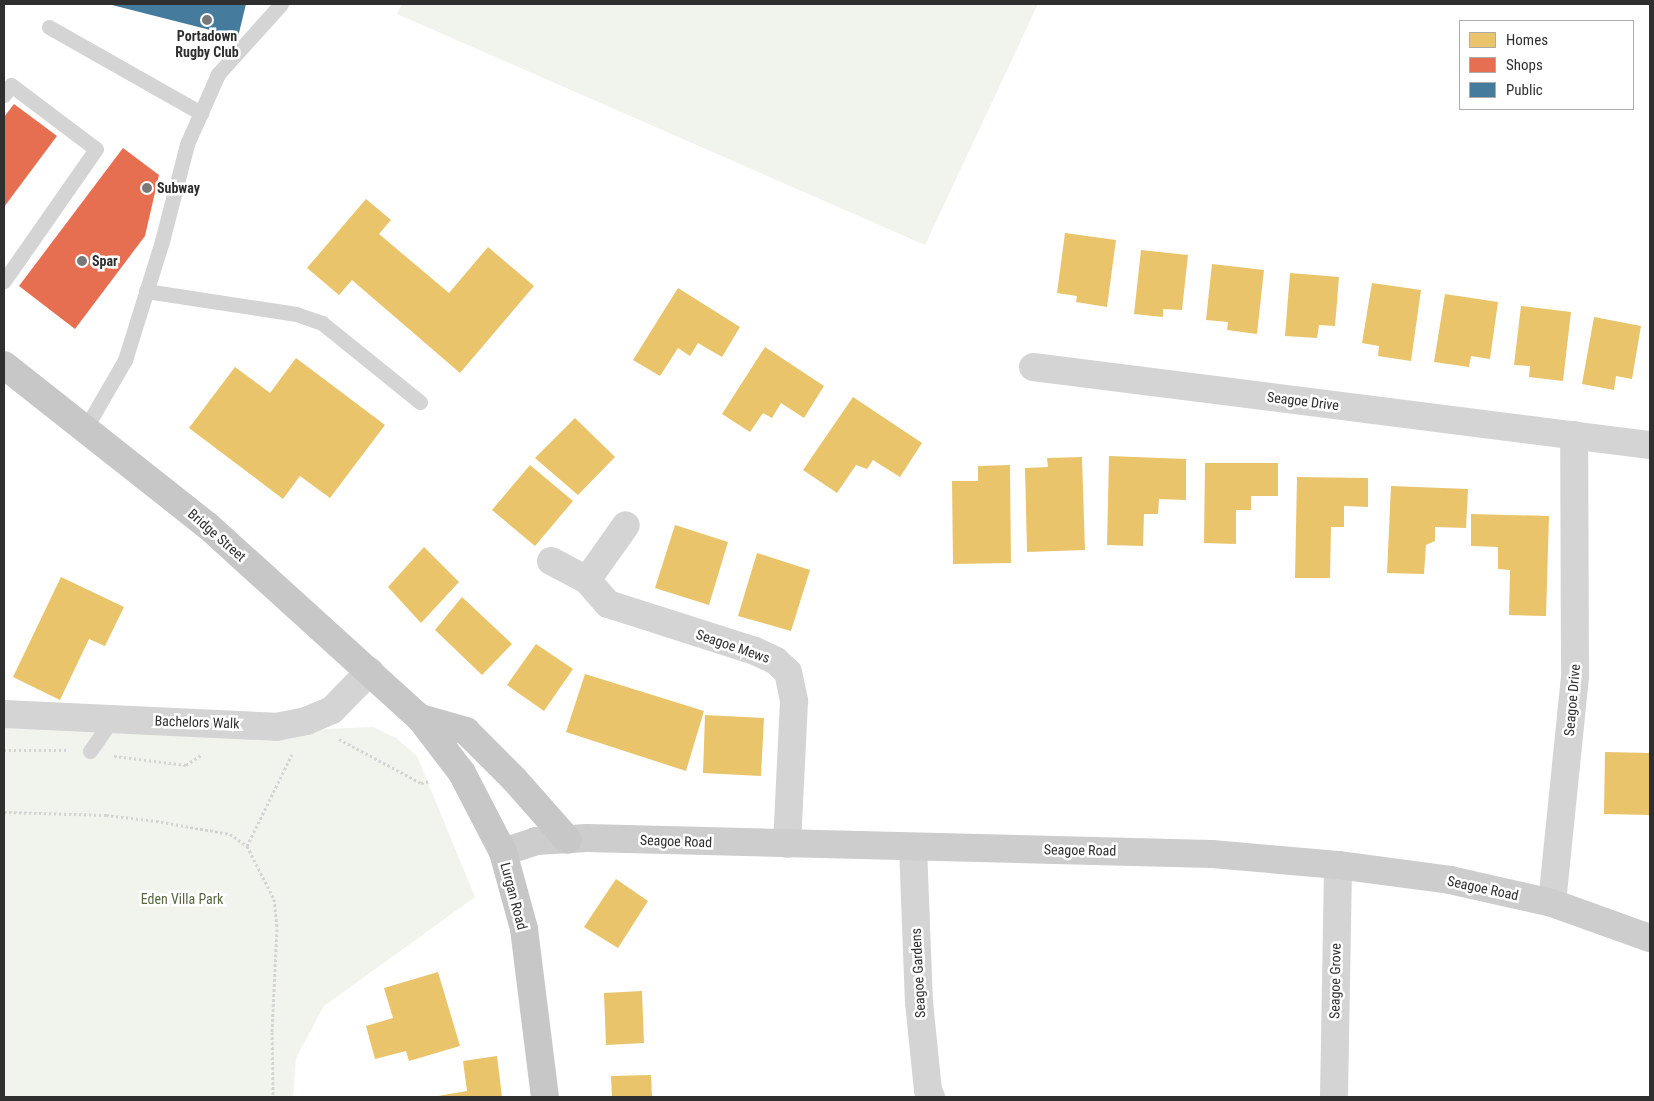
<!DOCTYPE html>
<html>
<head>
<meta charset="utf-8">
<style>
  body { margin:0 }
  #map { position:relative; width:1654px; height:1101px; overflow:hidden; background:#fff; font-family:"Roboto Condensed",sans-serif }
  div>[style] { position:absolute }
  .green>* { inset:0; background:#f1f4ec }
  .homes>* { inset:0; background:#e9c46a }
  .shops>* { inset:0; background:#e76f51 }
  .public>* { inset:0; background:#457b9d }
  .path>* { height:3px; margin-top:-1.5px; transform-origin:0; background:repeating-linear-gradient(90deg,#d4d4d4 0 2.5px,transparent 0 5px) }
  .service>* { height:15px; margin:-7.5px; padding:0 7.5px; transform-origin:7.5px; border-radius:7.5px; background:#d4d4d4 }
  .minor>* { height:28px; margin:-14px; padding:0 14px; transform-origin:14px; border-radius:14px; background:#d4d4d4 }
  .secondary>* { height:28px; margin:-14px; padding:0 14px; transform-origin:14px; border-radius:14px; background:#cdcdcd }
  .primary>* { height:28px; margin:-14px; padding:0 14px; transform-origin:14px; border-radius:14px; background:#c7c7c7 }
  .dots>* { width:14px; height:14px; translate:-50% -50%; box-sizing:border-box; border:2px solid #fff; border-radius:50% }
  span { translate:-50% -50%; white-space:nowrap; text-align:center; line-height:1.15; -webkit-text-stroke:5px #fff; paint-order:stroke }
  .poi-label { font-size:14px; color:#2f2f2f; font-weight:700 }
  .left { translate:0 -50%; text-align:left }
  .street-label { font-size:14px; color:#2f2f2f }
  .park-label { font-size:14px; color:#56673f }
  .frame { position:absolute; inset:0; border:5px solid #2f2f2f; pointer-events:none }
  .legend { position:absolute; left:1459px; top:20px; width:175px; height:90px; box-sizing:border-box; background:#fff; border:1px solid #acacac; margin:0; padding:6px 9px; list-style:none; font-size:15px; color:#2f2f2f }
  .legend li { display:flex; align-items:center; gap:10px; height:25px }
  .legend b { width:25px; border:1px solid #acacac }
</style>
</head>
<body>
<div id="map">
  <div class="green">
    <i style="clip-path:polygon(402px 4px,1038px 4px,925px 245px,397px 14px)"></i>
    <i style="clip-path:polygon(4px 714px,302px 730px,373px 727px,396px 738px,417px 756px,475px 897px,324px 1006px,296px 1058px,293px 1097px,4px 1097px)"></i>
  </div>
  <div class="homes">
    <i style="clip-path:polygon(366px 199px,391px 220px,379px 234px,449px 293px,488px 247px,534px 286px,460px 373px,352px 280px,339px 295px,307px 268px)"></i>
    <i style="clip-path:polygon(1065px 233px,1116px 240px,1107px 307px,1076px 302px,1077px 296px,1057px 293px)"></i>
    <i style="clip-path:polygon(1141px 250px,1188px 255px,1182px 310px,1163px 309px,1163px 317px,1134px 314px)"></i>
    <i style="clip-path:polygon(1212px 264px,1264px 270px,1257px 334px,1227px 330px,1228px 322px,1206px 320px)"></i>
    <i style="clip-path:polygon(1290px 273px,1339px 277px,1335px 326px,1319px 325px,1317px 338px,1285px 336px)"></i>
    <i style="clip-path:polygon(1372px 283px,1421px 290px,1411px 361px,1378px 356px,1379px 346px,1362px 343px)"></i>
    <i style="clip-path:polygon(678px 288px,740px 327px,722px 357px,698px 343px,690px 356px,678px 348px,660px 376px,633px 360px)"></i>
    <i style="clip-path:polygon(1445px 294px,1498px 302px,1490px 359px,1471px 356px,1469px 367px,1434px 362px)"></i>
    <i style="clip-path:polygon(1521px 306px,1571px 312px,1563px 381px,1529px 377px,1530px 366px,1514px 365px)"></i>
    <i style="clip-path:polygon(1594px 317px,1641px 326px,1632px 379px,1616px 376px,1614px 390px,1582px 384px)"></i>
    <i style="clip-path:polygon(765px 347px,824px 386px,804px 418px,781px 403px,772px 418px,763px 413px,750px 432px,722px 414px)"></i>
    <i style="clip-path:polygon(296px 358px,385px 425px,330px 498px,300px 476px,283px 499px,189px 428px,235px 367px,270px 393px)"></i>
    <i style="clip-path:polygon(853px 397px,922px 443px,900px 477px,873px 460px,867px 469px,856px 465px,837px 493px,803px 470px)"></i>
    <i style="clip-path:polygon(575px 418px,615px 457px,578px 495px,535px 458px)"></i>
    <i style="clip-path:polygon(1109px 456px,1186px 459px,1186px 500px,1159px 499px,1158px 514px,1144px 514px,1143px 546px,1107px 545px)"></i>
    <i style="clip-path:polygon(1082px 457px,1085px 550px,1027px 552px,1025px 468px,1048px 467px,1047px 458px)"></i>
    <i style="clip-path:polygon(1205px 463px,1278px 463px,1278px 496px,1251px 496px,1251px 510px,1236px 510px,1236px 544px,1204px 543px)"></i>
    <i style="clip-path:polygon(530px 465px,573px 501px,535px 546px,492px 510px)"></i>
    <i style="clip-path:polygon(1010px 465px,1011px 563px,953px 564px,952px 481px,978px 481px,978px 466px)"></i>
    <i style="clip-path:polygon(1297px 477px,1368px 478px,1368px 507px,1344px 506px,1344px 527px,1331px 527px,1330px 578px,1295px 578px)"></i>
    <i style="clip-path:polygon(1391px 486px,1468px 489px,1466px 528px,1435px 527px,1435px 541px,1426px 545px,1424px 574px,1387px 573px)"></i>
    <i style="clip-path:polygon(1471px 514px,1549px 516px,1546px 616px,1509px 615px,1510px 570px,1498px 569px,1498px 547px,1471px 546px)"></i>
    <i style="clip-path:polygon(675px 525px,728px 542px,709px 605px,655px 588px)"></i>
    <i style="clip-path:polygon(424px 547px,459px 582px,421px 623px,388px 587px)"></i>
    <i style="clip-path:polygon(757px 553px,810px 570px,791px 631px,738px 616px)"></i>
    <i style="clip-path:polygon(61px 577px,124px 607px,105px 646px,89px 639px,60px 700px,13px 677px)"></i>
    <i style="clip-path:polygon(462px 597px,512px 644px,482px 675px,435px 630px)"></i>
    <i style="clip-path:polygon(536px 644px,573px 669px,544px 711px,507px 685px)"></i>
    <i style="clip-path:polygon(585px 674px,704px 711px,686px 771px,566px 732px)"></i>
    <i style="clip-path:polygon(705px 715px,764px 718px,761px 776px,703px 773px)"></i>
    <i style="clip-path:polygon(1605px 752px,1650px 753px,1650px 815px,1604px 814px)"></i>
    <i style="clip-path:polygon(616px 879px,648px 901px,618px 948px,584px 927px)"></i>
    <i style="clip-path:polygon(438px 972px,460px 1046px,409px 1061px,406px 1051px,375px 1059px,366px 1026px,393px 1018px,384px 988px)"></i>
    <i style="clip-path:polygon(642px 991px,644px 1043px,606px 1045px,604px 993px)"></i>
    <i style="clip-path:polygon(497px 1056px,502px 1097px,432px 1097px,467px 1091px,463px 1061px)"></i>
    <i style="clip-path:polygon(651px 1075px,652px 1097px,612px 1097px,611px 1076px)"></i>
  </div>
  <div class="shops">
    <i style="clip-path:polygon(14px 104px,57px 136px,4px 207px,4px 117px)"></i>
    <i style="clip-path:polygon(123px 148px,159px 175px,145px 236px,75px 329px,19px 286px)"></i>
  </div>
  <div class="public">
    <i style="clip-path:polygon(108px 4px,246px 4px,238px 37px)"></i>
  </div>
  <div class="path">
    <i style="left:339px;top:739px;width:93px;rotate:28.2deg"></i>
    <i style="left:421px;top:783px;width:10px;rotate:-11deg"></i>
    <i style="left:4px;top:750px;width:64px"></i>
    <i style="left:114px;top:756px;width:73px;rotate:7.1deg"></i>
    <i style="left:186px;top:765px;width:20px;rotate:-33deg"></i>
    <i style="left:4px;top:812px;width:102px;rotate:1.7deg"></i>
    <i style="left:106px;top:815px;width:50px;rotate:6.8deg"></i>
    <i style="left:156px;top:821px;width:75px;rotate:10deg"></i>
    <i style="left:230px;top:834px;width:21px;rotate:35deg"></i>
    <i style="left:247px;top:846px;width:59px;rotate:63deg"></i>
    <i style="left:274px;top:899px;width:30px;rotate:84deg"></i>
    <i style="left:277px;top:929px;width:103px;rotate:92.8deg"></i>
    <i style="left:272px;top:1032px;width:65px;rotate:89.1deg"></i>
    <i style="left:247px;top:846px;width:102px;rotate:-63.9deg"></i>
  </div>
  <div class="service">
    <i style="left:49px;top:27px;width:175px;rotate:29.5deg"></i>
    <i style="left:4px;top:95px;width:12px;rotate:-55deg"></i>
    <i style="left:11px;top:85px;width:106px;rotate:37deg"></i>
    <i style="left:96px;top:149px;width:161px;rotate:124.9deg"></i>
    <i style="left:146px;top:291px;width:152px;rotate:8.7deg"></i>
    <i style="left:296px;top:314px;width:28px;rotate:19deg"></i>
    <i style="left:322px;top:323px;width:126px;rotate:38.9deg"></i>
    <i style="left:85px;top:429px;width:80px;rotate:-59.9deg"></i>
    <i style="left:125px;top:360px;width:125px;rotate:-72.7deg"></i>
    <i style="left:162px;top:241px;width:100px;rotate:-75.5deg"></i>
    <i style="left:187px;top:144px;width:77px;rotate:-66.1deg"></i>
    <i style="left:218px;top:74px;width:94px;rotate:-48deg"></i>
    <i style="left:90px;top:751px;width:39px;rotate:-55deg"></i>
  </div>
  <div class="minor">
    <i style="left:1033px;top:367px;width:622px;rotate:7.21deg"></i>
    <i style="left:551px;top:561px;width:41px;rotate:27.8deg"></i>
    <i style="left:587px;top:580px;width:32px;rotate:49deg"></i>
    <i style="left:608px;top:604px;width:154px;rotate:17.7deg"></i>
    <i style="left:755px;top:651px;width:23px;rotate:25deg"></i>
    <i style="left:776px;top:661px;width:16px;rotate:43deg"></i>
    <i style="left:788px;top:672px;width:30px;rotate:78deg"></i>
    <i style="left:794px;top:701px;width:143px;rotate:92.8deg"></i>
    <i style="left:587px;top:580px;width:67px;rotate:-54.7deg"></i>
    <i style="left:4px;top:714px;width:272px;rotate:2.7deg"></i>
    <i style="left:276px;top:727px;width:31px;rotate:-11deg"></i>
    <i style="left:306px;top:721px;width:28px;rotate:-23deg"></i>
    <i style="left:332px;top:710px;width:54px;rotate:-45.7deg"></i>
    <i style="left:913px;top:847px;width:155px;rotate:87.8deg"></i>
    <i style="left:919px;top:1002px;width:88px;rotate:84.2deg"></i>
    <i style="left:928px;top:1090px;width:8px;rotate:67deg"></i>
    <i style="left:1552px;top:903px;width:228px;rotate:-84.2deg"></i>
    <i style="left:1575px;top:676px;width:241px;rotate:-90.2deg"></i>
    <i style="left:1334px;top:1097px;width:232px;rotate:-89deg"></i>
  </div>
  <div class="secondary">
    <i style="left:503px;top:852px;width:35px;rotate:-18deg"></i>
    <i style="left:536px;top:841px;width:51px;rotate:-3.4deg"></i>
    <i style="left:587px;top:838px;width:625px;rotate:1.47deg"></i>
    <i style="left:1212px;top:854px;width:126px;rotate:5deg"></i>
    <i style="left:1338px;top:865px;width:113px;rotate:7.6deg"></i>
    <i style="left:1450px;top:880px;width:105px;rotate:12.7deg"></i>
    <i style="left:1552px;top:903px;width:104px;rotate:19.7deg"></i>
  </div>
  <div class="primary">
    <i style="left:4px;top:365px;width:260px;rotate:38.3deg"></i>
    <i style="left:208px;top:526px;width:286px;rotate:42.2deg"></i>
    <i style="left:420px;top:718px;width:69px;rotate:52.6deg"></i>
    <i style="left:462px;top:773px;width:89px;rotate:62.6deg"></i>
    <i style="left:503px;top:852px;width:80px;rotate:74.7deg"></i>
    <i style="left:524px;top:929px;width:169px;rotate:82.9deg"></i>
    <i style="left:420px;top:718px;width:48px;rotate:15.8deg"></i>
    <i style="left:466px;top:731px;width:68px;rotate:45deg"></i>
    <i style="left:514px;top:779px;width:81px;rotate:48.5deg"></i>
  </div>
  <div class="dots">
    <i style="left:207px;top:20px;background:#787878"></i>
    <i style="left:147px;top:188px;background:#787878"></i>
    <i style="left:82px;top:261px;background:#787878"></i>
  </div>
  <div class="poi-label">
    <span style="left:207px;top:44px">Portadown<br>Rugby Club</span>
    <span class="left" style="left:157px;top:188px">Subway</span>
    <span class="left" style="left:92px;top:261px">Spar</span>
  </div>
  <div class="street-label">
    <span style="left:1303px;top:401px;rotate:7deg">Seagoe Drive</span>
    <span style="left:217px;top:535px;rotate:41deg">Bridge Street</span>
    <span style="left:733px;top:646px;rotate:19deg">Seagoe Mews</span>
    <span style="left:1572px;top:700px;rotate:-85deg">Seagoe Drive</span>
    <span style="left:197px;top:722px;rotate:2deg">Bachelors Walk</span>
    <span style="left:676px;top:841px;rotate:2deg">Seagoe Road</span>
    <span style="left:1080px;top:850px;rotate:1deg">Seagoe Road</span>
    <span style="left:1483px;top:888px;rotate:12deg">Seagoe Road</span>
    <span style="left:514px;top:896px;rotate:75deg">Lurgan Road</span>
    <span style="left:918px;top:973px;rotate:-93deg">Seagoe Gardens</span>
    <span style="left:1335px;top:981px;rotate:-89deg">Seagoe Grove</span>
  </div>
  <div class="park-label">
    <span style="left:182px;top:899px">Eden Villa Park</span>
  </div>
  <div class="frame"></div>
  <ul class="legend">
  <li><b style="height:14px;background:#e9c46a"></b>Homes</li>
  <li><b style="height:14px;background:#e76f51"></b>Shops</li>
  <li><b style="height:14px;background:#457b9d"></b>Public</li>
  </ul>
</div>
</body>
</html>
